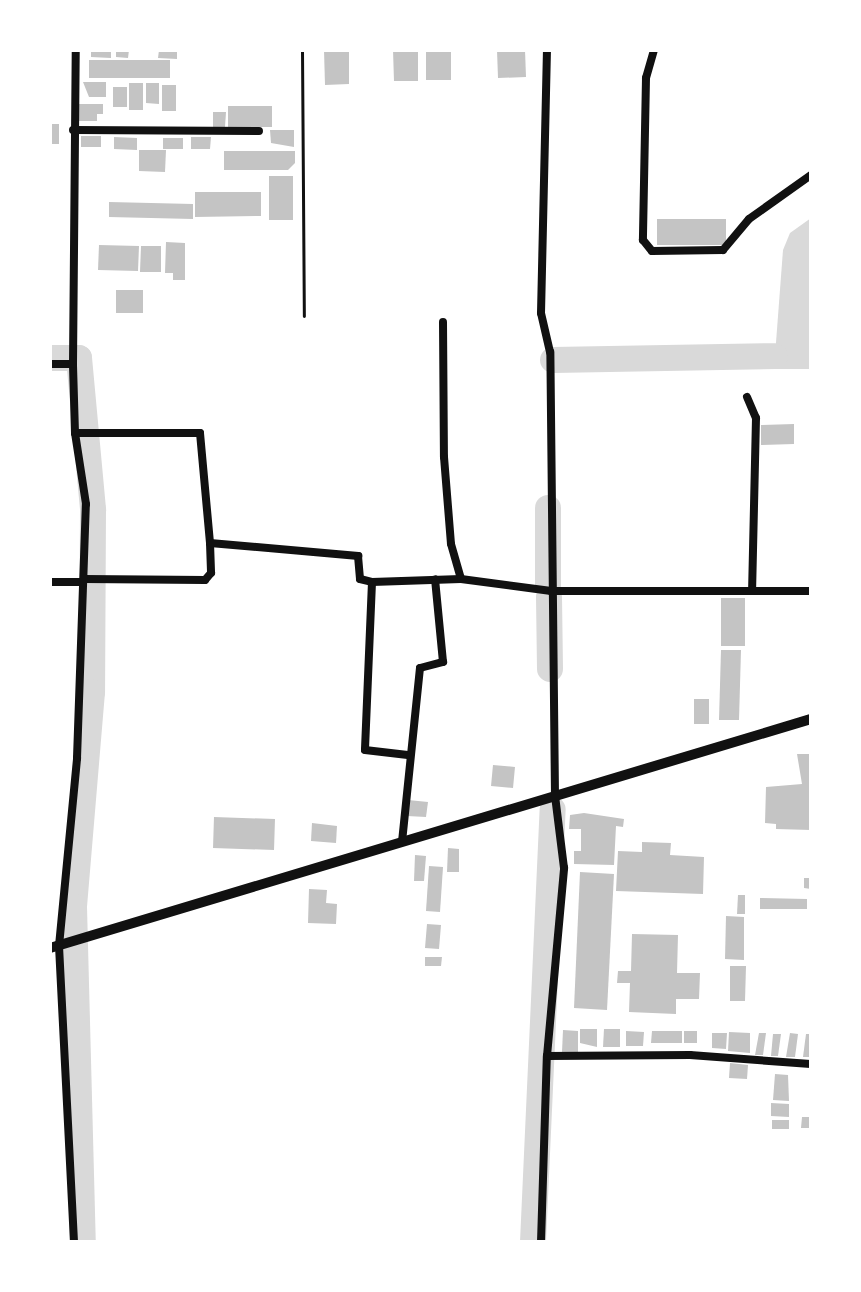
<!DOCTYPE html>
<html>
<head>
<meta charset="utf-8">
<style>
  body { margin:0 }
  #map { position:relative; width:861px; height:1292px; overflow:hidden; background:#fff; font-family:Inter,sans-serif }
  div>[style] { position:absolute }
  .water>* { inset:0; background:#d9d9d9 }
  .river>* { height:26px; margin:-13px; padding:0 13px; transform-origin:13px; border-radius:13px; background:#d9d9d9 }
  .building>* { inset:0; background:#c4c4c4 }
  .path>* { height:3px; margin:-1.5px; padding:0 1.5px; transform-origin:1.5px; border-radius:1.5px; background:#111 }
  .minor>* { height:8px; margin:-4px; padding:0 4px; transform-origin:4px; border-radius:4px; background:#111 }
  .tertiary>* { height:10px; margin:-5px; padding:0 5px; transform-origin:5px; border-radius:5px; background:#111 }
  span { translate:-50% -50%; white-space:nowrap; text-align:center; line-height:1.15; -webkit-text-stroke:6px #fff; paint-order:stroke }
  .frame { position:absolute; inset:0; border:52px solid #fff; pointer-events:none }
</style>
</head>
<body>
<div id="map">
  <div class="water">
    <i style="clip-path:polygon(811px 218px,811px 369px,774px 369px,783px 250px,790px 233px)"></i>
  </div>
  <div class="river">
    <i style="left:50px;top:358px;width:29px"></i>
    <i style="left:79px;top:358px;width:153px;rotate:84.7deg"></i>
    <i style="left:93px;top:510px;width:182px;rotate:90.3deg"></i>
    <i style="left:92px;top:692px;width:216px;rotate:94.8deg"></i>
    <i style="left:74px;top:907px;width:335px;rotate:88.5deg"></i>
    <i style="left:553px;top:360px;width:222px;rotate:-1deg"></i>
    <i style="left:548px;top:508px;width:78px;rotate:90deg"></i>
    <i style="left:549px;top:597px;width:72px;rotate:89.2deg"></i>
    <i style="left:533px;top:1242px;width:433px;rotate:-87.4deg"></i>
  </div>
  <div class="building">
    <i style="clip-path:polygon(91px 50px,111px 50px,111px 58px,91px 57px)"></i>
    <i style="clip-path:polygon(116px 50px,129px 50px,128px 58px,116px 57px)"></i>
    <i style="clip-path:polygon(159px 50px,177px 50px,177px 59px,158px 58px)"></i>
    <i style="clip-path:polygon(324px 50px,349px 50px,349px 84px,325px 85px)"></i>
    <i style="clip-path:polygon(393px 50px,418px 50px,418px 81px,394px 81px)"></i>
    <i style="clip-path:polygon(426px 50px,451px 50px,451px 80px,426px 80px)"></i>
    <i style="clip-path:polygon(497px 50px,525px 50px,526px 77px,498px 78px)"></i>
    <i style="clip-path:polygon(89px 60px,170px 60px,170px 78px,89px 78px)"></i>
    <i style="clip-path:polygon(83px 82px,106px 82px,106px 97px,89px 97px)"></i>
    <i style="clip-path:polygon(129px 83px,143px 83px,143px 110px,129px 110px)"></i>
    <i style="clip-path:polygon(146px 83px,159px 83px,159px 104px,146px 103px)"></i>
    <i style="clip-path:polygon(162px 85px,176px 85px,176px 111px,162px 111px)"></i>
    <i style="clip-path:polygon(113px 87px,127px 87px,127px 107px,113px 107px)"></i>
    <i style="clip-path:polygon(79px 104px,103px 104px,103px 114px,97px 114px,97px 121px,79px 121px)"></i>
    <i style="clip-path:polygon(228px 106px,272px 106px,272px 127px,228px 127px)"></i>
    <i style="clip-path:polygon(213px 112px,226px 112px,225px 127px,213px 127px)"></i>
    <i style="clip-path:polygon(50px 124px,59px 124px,59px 144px,50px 144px)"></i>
    <i style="clip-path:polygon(270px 130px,294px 130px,294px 147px,271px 143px)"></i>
    <i style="clip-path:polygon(81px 136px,101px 136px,101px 147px,81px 147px)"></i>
    <i style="clip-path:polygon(114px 137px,137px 138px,137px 150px,114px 149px)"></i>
    <i style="clip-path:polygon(191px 137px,211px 137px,210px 149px,191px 149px)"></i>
    <i style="clip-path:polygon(163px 138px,183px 138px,183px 149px,163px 149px)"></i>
    <i style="clip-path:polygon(139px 150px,166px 150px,165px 172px,139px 171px)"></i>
    <i style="clip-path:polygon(224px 151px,295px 151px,295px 163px,288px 170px,224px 170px)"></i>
    <i style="clip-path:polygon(269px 176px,293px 176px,293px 220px,269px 220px)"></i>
    <i style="clip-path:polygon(195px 192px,261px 192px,261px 216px,195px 217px)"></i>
    <i style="clip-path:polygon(109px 202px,193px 204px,193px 219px,109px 217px)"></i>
    <i style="clip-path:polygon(657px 219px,726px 219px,726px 245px,657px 245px)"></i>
    <i style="clip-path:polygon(166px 242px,185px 243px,185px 280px,173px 280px,173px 273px,165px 273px)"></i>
    <i style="clip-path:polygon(99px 245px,139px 246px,138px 271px,98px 270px)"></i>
    <i style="clip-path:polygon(141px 246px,161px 246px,161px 272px,140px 272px)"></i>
    <i style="clip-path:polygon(116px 290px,143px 290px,143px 313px,116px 313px)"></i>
    <i style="clip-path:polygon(794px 424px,794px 444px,761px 445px,761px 425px)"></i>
    <i style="clip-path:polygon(721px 598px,745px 598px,745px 646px,721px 646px)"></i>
    <i style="clip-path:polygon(721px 650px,741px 650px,739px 720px,719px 720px)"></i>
    <i style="clip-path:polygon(694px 699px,709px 699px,709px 724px,694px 724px)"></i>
    <i style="clip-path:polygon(797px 754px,811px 754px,811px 830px,776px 829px,776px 824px,765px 823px,766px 787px,802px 784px)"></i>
    <i style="clip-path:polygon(493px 765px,515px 767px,513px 788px,491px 786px)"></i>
    <i style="clip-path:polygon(408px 800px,428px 802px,426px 817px,407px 816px)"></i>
    <i style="clip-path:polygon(584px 813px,624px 819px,623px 827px,616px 826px,614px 865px,574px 864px,574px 851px,581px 851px,581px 829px,569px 829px,570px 815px)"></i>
    <i style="clip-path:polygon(214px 817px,275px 819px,274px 850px,213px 848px)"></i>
    <i style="clip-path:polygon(312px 823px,337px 826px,336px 843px,311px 841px)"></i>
    <i style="clip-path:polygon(642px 842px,671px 843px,670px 855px,704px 857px,703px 894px,616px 891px,618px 851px,642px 852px)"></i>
    <i style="clip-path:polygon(448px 848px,459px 849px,459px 872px,447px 872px)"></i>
    <i style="clip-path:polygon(415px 855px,426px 856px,424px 881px,414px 881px)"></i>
    <i style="clip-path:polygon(429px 866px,443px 867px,440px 912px,426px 911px)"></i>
    <i style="clip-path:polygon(580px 872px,614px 874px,607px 1010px,574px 1008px)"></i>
    <i style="clip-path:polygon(804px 878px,811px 878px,811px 889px,804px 888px)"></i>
    <i style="clip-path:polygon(309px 889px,327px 890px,326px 903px,337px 904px,336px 924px,308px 923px)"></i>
    <i style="clip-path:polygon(738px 895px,745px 895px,745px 914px,737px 914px)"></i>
    <i style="clip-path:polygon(760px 898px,807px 899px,807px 909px,760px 909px)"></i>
    <i style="clip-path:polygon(726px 916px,744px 917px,744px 960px,725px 959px)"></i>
    <i style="clip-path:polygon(427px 924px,441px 925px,439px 949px,425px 948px)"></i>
    <i style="clip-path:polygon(632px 934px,678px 935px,677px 973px,700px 973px,699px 999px,676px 999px,676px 1014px,629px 1012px,630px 983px,617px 983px,618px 971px,631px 971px)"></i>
    <i style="clip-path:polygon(425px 957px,442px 957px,441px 966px,425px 966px)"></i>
    <i style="clip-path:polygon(730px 966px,746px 966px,745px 1001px,730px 1001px)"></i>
    <i style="clip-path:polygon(580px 1029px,597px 1029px,597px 1047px,580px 1043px)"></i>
    <i style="clip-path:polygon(604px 1029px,620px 1029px,620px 1047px,603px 1047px)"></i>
    <i style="clip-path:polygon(563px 1030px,578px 1031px,578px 1052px,562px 1052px)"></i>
    <i style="clip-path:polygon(626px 1031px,644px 1032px,643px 1046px,626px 1046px)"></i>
    <i style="clip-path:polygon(652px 1031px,682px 1031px,682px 1043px,651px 1043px)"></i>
    <i style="clip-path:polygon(684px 1031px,697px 1031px,697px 1043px,684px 1043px)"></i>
    <i style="clip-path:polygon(729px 1032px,750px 1033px,750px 1053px,728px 1051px)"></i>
    <i style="clip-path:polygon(712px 1033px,727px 1033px,726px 1049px,712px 1048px)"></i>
    <i style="clip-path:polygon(759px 1033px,766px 1033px,763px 1055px,755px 1055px)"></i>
    <i style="clip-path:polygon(790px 1033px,798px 1034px,795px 1057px,786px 1057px)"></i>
    <i style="clip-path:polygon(773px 1034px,781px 1034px,778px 1056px,771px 1056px)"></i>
    <i style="clip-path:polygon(806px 1034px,811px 1034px,811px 1057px,803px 1057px)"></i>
    <i style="clip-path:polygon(730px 1063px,748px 1065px,747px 1079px,729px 1078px)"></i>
    <i style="clip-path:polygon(775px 1074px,788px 1075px,789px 1101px,773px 1100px)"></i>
    <i style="clip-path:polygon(771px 1103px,789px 1104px,789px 1117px,771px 1116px)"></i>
    <i style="clip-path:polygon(802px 1117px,811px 1117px,811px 1128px,801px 1128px)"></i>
    <i style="clip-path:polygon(772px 1120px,789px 1120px,789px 1129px,772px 1129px)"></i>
  </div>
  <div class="path">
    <i style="left:302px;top:50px;width:266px;rotate:89.6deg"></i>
  </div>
  <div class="minor">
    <i style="left:654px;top:50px;width:29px;rotate:106deg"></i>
    <i style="left:646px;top:78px;width:162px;rotate:91.1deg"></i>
    <i style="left:643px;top:240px;width:14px;rotate:51deg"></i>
    <i style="left:652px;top:251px;width:71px;rotate:-0.8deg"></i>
    <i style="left:723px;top:250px;width:40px;rotate:-50deg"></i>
    <i style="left:749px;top:219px;width:76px;rotate:-35.4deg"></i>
    <i style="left:73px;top:130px;width:186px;rotate:0.3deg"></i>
    <i style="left:443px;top:322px;width:135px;rotate:89.6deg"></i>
    <i style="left:444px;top:457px;width:87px;rotate:85.4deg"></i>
    <i style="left:451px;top:544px;width:36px;rotate:74deg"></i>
    <i style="left:50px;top:364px;width:23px"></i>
    <i style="left:747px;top:397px;width:23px;rotate:67deg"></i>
    <i style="left:756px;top:418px;width:172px;rotate:91.3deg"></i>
    <i style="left:75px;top:433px;width:125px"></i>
    <i style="left:200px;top:433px;width:110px;rotate:84.8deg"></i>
    <i style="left:210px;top:543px;width:30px;rotate:88deg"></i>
    <i style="left:211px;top:573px;width:9px;rotate:131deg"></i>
    <i style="left:205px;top:580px;width:121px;rotate:-179.5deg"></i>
    <i style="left:210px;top:543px;width:149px;rotate:5deg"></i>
    <i style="left:358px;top:556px;width:23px;rotate:85deg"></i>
    <i style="left:360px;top:579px;width:12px;rotate:14deg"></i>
    <i style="left:372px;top:582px;width:89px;rotate:-1.9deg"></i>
    <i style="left:461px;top:579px;width:91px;rotate:7.6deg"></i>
    <i style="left:551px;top:591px;width:260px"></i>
    <i style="left:50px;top:582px;width:33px"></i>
    <i style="left:372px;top:582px;width:168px;rotate:92.4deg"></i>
    <i style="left:365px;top:750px;width:43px;rotate:6.6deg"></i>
    <i style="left:402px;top:842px;width:175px;rotate:-84.1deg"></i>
    <i style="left:420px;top:668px;width:24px;rotate:-15deg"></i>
    <i style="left:443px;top:662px;width:83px;rotate:-95.5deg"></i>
    <i style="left:547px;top:1056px;width:143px;rotate:-0.4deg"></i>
    <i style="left:690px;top:1055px;width:121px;rotate:4.3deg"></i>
    <i style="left:74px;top:1242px;width:296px;rotate:-92.9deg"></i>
    <i style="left:59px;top:946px;width:189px;rotate:-84.5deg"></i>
    <i style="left:77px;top:758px;width:254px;rotate:-88deg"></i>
    <i style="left:86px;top:504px;width:72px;rotate:-98.8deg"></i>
    <i style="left:75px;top:433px;width:69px;rotate:-91.7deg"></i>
    <i style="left:73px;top:364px;width:314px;rotate:-89.5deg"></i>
    <i style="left:541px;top:1242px;width:186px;rotate:-88.2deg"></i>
    <i style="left:547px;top:1056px;width:189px;rotate:-84.8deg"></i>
    <i style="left:564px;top:868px;width:73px;rotate:-97.1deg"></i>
    <i style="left:555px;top:796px;width:444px;rotate:-90.6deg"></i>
    <i style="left:550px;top:352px;width:40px;rotate:-103deg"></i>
    <i style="left:541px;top:313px;width:263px;rotate:-88.7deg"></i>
  </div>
  <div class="tertiary">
    <i style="left:50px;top:948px;width:795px;rotate:-16.75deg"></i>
  </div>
  <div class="frame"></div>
</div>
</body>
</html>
